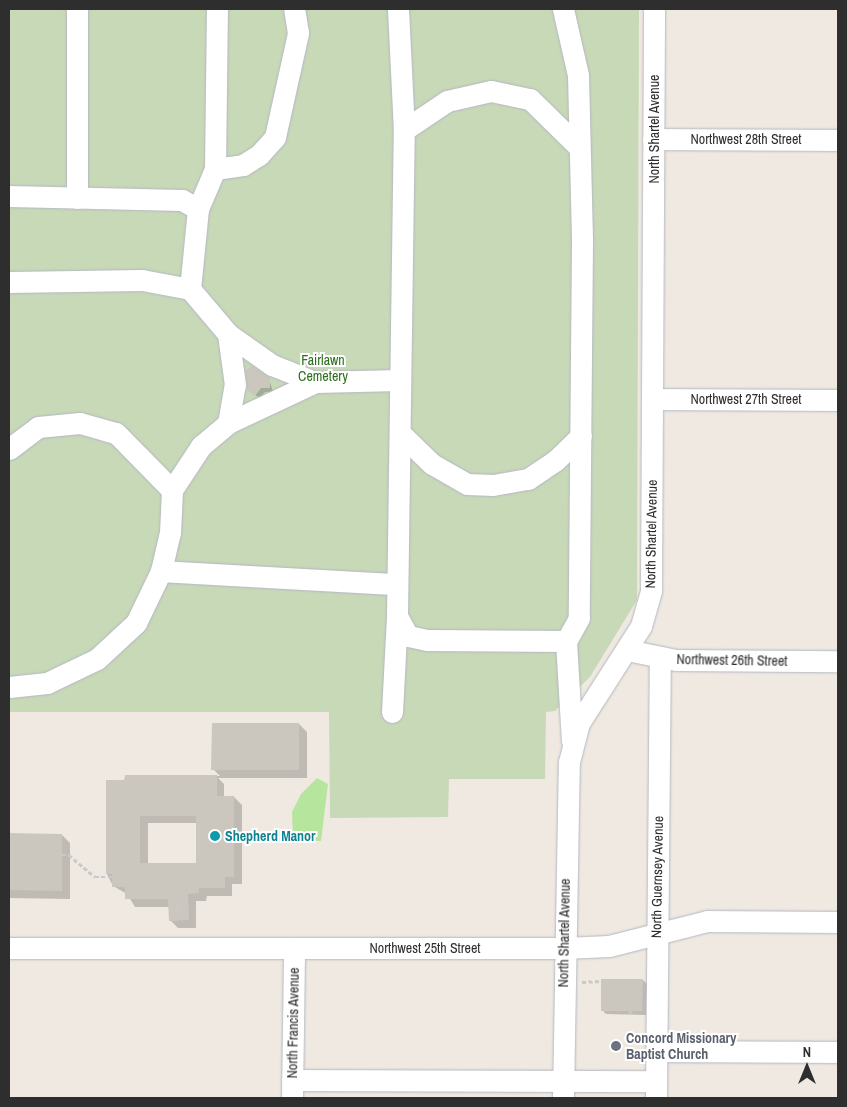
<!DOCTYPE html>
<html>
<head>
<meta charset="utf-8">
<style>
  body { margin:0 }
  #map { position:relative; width:847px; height:1107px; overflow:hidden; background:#efe9e1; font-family:"Archivo Narrow",sans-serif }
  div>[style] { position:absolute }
  .green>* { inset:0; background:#b6e59e }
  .cemetery>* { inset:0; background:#c8d9b8 }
  .shadow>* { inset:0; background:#0003 }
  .building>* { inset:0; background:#cbc7bf }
  .path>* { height:2.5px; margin-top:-1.25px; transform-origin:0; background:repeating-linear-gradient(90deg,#c9c9c9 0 4px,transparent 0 6.5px) }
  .roads { filter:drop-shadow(0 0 1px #b4b7c1) drop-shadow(0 0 1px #b4b7c1) }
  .minor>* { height:21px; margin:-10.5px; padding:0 10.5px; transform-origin:10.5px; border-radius:10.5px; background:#fff }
  .dots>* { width:14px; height:14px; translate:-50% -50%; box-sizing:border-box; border:2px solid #fff; border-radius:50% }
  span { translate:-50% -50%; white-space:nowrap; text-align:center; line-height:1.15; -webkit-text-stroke:4px #fff; paint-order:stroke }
  .street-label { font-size:14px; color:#2e2e2e }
  .park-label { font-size:14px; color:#2c6e1b }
  .culture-label { font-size:14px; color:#0d838f; font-weight:700 }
  .left { translate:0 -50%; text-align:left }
  .worship-label { font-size:14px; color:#5b616d; font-weight:700 }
  .frame { position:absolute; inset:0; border:10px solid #2e2e2e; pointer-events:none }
  .north { position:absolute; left:782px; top:1042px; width:50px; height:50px; -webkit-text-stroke:4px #fff; paint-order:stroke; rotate:0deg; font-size:14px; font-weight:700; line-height:20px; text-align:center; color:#2e2e2e }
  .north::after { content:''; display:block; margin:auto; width:18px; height:22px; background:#2e2e2e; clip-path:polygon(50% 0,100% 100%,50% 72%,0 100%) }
</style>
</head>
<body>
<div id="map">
  <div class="green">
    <i style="clip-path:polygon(317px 778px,328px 784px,321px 841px,293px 840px,292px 812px,301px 794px)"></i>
  </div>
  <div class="cemetery">
    <i style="clip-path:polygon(9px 9px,639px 9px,637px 600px,590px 677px,555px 711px,546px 712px,545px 779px,449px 779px,448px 817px,330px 818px,329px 712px,9px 712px)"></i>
  </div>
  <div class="shadow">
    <i style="clip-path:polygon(269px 379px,273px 392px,265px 392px,260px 398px,252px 393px)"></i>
    <i style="clip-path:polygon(evenodd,299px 724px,307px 732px,307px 778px,218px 778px,224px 784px,224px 797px,234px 797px,242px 805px,242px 884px,232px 884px,232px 896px,207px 896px,206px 901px,196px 901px,196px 928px,178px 928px,170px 920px,170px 907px,135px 907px,127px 894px,113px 886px,107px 874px,126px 776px,220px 776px,213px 769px,299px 724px,148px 823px,197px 823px,197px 865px,148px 864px,148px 823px)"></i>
    <i style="clip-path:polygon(9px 834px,62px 835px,70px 843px,70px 899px,9px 898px)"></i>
    <i style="clip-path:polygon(643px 980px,647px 984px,646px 1015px,606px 1014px,602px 1010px)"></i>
  </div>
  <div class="building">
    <i style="clip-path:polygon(252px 366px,270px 378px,270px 388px,261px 388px,255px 396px,247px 390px,246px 370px)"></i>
    <i style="clip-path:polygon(212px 723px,299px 723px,299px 770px,211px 770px)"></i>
    <i style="clip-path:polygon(evenodd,125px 775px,217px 775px,217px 796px,234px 796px,234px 877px,225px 877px,225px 888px,199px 888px,199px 893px,188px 894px,189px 920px,169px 921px,168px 899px,125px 899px,125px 887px,112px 887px,112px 874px,106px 874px,106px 780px,124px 780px,125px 775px,140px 816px,196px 816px,196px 863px,140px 863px,140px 816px)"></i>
    <i style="clip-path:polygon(9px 833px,62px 834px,62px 891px,9px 890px)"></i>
    <i style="clip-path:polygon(601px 979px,643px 979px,642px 1011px,601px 1011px)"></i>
  </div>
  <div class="path">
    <i style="left:62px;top:855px;width:7px"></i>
    <i style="left:69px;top:855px;width:34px;rotate:40deg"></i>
    <i style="left:95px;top:877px;width:17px"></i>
    <i style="left:178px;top:912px;width:13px;rotate:-86deg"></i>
    <i style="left:582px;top:982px;width:19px;rotate:-3deg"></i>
    <i style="left:630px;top:1011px;width:3px;rotate:72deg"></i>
  </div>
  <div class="roads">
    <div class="minor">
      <i style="left:77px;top:9px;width:189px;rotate:90deg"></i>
      <i style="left:398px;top:9px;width:121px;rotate:87.2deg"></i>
      <i style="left:563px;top:9px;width:68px;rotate:77.2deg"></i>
      <i style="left:578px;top:75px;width:166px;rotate:88.6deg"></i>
      <i style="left:582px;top:241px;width:377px;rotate:90.5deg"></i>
      <i style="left:579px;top:618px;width:26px;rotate:119deg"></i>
      <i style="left:566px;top:641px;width:100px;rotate:86.6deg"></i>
      <i style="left:653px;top:139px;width:185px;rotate:0.3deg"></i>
      <i style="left:215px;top:169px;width:28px;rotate:-8deg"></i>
      <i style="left:243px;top:165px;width:19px;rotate:-32deg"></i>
      <i style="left:259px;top:155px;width:24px;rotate:-48deg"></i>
      <i style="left:275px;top:137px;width:107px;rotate:-77.5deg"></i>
      <i style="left:298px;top:33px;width:24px;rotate:-99deg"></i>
      <i style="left:9px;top:196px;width:173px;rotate:1.3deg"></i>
      <i style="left:182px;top:200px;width:18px;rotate:29deg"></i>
      <i style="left:198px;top:209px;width:80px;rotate:95.7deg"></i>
      <i style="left:190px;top:289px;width:59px;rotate:49.8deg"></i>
      <i style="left:228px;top:334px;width:54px;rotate:35.2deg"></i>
      <i style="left:272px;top:365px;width:46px;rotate:21.6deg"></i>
      <i style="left:315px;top:382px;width:85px;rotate:-1.3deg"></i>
      <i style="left:198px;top:209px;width:43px;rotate:-67deg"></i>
      <i style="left:215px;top:169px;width:160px;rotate:-89.3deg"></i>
      <i style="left:9px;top:282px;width:133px;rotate:-0.9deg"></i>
      <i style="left:142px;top:280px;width:49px;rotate:10.6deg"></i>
      <i style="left:653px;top:399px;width:185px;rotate:0.3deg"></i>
      <i style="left:228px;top:423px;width:39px;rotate:-80deg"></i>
      <i style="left:235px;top:385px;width:51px;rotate:-97.8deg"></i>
      <i style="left:401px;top:434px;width:43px;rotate:44.1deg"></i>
      <i style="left:432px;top:464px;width:40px;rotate:29.7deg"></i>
      <i style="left:467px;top:484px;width:26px;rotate:2deg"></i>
      <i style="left:493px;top:485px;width:36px;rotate:-10deg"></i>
      <i style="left:528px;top:479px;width:32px;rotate:-34deg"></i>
      <i style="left:555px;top:461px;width:36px;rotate:-44deg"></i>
      <i style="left:9px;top:449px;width:36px;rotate:-37deg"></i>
      <i style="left:38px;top:427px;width:42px;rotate:-5.4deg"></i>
      <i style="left:80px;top:423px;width:37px;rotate:16deg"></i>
      <i style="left:116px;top:433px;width:80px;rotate:45.5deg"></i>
      <i style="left:161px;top:571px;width:235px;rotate:3.2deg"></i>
      <i style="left:566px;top:641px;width:139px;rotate:-179.6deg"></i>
      <i style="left:427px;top:640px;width:19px;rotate:-168deg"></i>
      <i style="left:408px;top:636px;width:23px;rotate:-119deg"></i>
      <i style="left:397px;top:616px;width:486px;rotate:-89.2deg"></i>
      <i style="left:404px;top:130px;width:52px;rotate:-34deg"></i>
      <i style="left:447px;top:101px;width:45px;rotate:-12.8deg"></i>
      <i style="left:491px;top:91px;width:40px;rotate:12deg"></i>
      <i style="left:530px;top:99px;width:67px;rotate:44.4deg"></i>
      <i style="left:627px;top:650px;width:50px;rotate:11.5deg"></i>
      <i style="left:676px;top:660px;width:162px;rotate:0.4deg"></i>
      <i style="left:9px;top:687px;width:38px;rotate:-6deg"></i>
      <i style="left:47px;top:683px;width:55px;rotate:-25.6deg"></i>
      <i style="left:97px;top:659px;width:53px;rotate:-42.7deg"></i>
      <i style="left:136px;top:623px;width:58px;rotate:-64.3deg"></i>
      <i style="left:161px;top:571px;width:39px;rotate:-77deg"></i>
      <i style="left:170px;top:533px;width:43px;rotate:-87.3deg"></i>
      <i style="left:172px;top:490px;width:53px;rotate:-56.6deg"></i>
      <i style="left:201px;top:446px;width:35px;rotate:-40deg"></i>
      <i style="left:228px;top:423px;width:96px;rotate:-25.2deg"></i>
      <i style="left:392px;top:712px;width:96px;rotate:-87deg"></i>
      <i style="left:9px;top:948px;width:555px"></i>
      <i style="left:564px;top:948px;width:45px;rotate:-2.5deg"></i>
      <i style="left:609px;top:946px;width:101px;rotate:-14.3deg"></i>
      <i style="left:707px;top:921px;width:131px;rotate:0.4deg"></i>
      <i style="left:656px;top:1051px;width:182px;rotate:0.3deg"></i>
      <i style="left:292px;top:1080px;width:364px;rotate:0.2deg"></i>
      <i style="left:292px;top:1098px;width:150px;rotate:-89.2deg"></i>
      <i style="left:563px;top:1098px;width:336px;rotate:-89deg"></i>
      <i style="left:569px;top:762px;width:40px;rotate:-75.6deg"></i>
      <i style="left:579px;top:723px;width:115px;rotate:-57.4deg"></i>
      <i style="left:641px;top:626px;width:37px;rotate:-74deg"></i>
      <i style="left:651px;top:590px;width:581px;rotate:-89.7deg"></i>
      <i style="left:656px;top:1098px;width:441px;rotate:-89.5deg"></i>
    </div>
  </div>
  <div class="dots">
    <i style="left:215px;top:836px;background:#0f9aa8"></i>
    <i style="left:616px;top:1046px;background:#6b7280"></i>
  </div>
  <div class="street-label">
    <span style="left:654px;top:129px;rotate:-90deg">North Shartel Avenue</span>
    <span style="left:746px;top:139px">Northwest 28th Street</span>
    <span style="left:746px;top:399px">Northwest 27th Street</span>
    <span style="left:651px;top:534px;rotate:-89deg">North Shartel Avenue</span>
    <span style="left:732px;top:660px;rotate:1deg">Northwest 26th Street</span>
    <span style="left:657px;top:877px;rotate:-89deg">North Guernsey Avenue</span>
    <span style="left:564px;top:933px;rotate:-89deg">North Shartel Avenue</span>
    <span style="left:425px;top:948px">Northwest 25th Street</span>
    <span style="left:293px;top:1023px;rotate:-89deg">North Francis Avenue</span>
  </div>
  <div class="park-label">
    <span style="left:323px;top:368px">Fairlawn<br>Cemetery</span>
  </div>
  <div class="culture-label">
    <span class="left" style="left:225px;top:836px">Shepherd Manor</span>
  </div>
  <div class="worship-label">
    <span class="left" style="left:626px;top:1046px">Concord Missionary<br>Baptist Church</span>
  </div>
  <div class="frame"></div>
  <div class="north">N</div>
</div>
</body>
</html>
